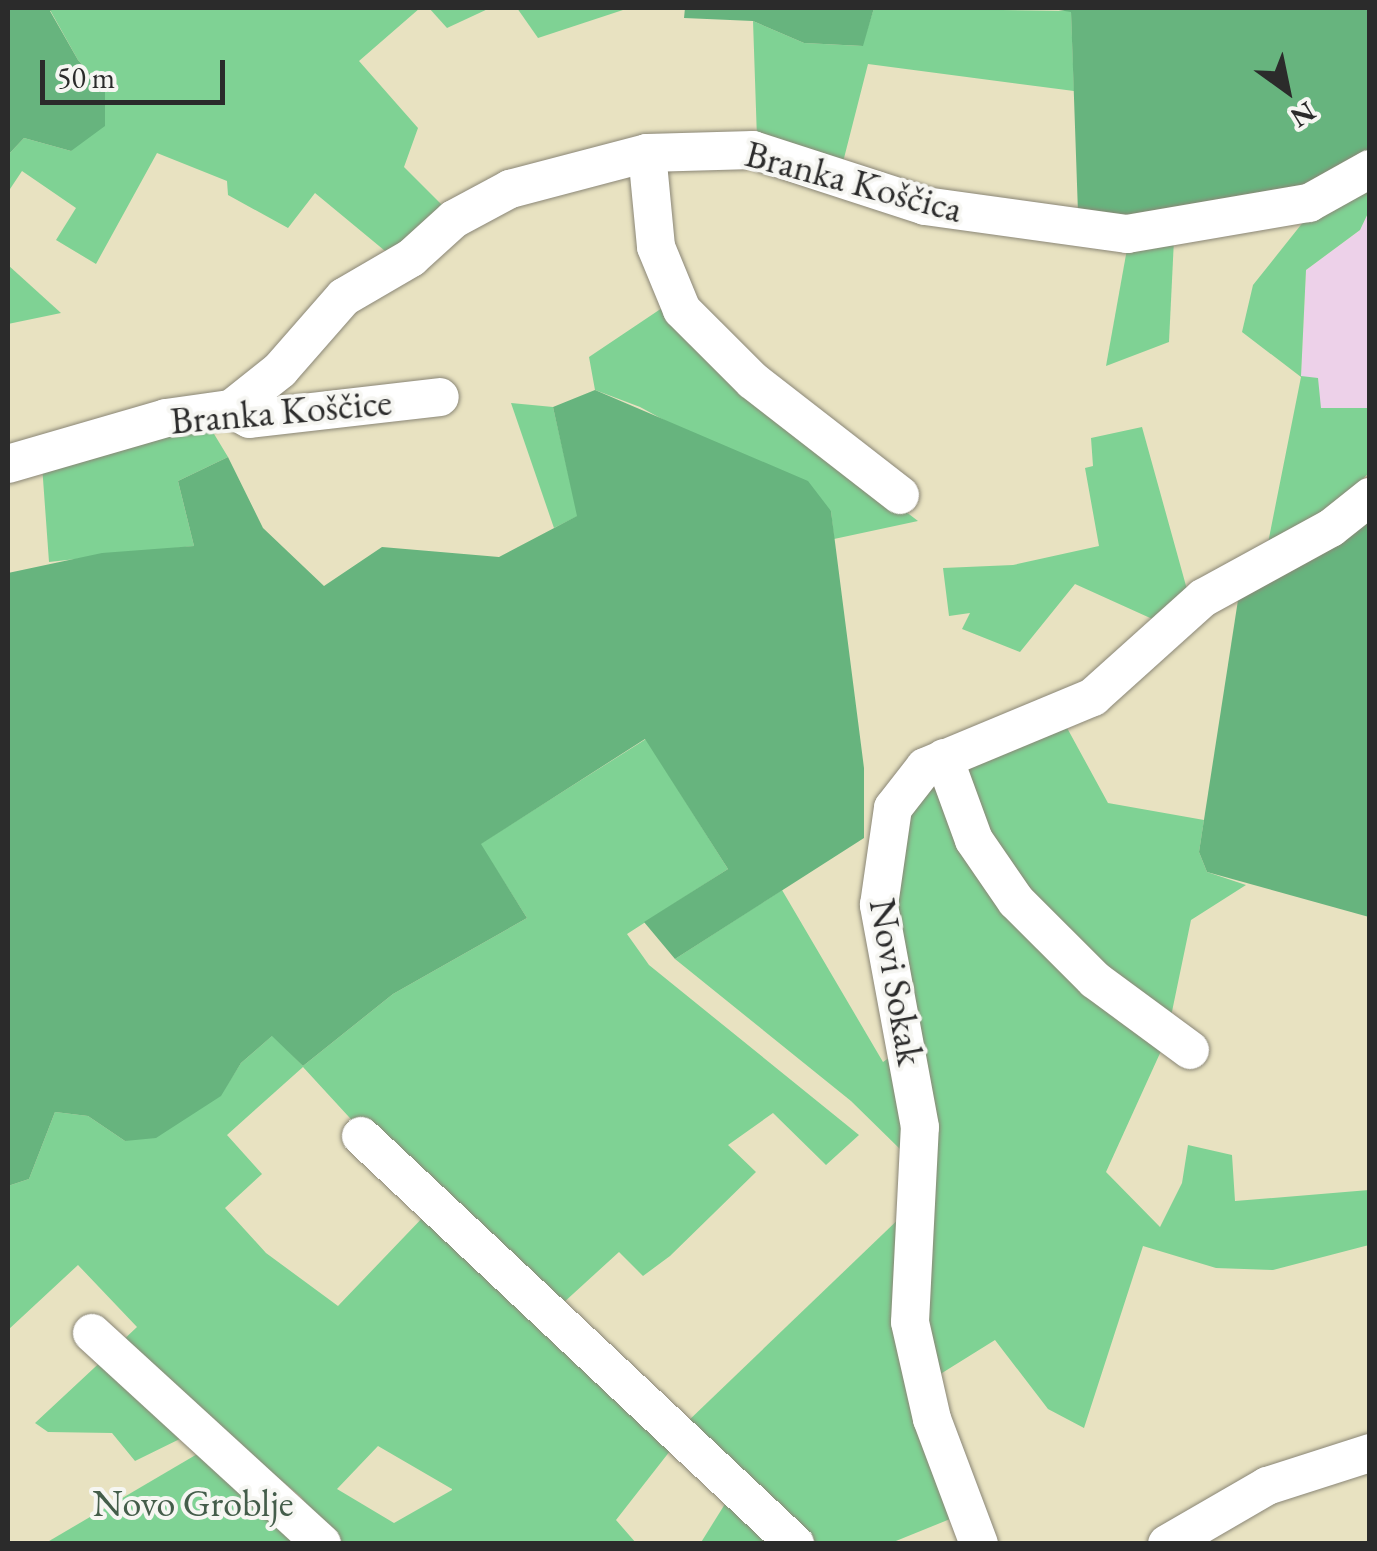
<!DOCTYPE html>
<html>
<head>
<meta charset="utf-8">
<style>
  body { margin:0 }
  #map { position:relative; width:1377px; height:1551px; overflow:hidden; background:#e8e2c1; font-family:"EB Garamond",serif }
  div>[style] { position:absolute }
  .built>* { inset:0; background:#edd1e9 }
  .green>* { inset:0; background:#7fd294 }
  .forest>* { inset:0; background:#67b47e }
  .roads { filter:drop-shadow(0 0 2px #8a8676) drop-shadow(0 0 2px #8a8676) }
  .minor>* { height:38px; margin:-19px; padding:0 19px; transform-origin:19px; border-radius:19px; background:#fff }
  span { translate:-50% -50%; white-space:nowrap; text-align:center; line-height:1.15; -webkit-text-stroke:8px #f6f6f2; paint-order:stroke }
  .street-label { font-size:38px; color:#2b2b2b }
  .park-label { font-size:38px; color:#445d4a }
  .frame { position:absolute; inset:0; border:10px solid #2b2b2b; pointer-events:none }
  .north { position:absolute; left:1237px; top:40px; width:100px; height:100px; -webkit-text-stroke:8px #f6f6f2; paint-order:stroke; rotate:147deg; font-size:28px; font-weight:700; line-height:40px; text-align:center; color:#2b2b2b }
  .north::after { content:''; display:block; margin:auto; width:35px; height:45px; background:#2b2b2b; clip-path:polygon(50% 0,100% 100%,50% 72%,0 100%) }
  .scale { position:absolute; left:40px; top:60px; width:185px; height:45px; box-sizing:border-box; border:5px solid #2b2b2b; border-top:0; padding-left:12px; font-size:30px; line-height:35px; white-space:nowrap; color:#2b2b2b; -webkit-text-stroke:8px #f6f6f2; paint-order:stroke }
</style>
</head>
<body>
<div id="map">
  <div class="built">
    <i style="clip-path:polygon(1369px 211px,1369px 408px,1320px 408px,1301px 376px,1306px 270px,1360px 230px)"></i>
  </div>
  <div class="green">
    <i style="clip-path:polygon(56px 8px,420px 8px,359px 61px,418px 128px,404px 167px,449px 212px,396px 260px,315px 193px,288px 228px,228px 195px,227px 181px,157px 153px,96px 264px,56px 240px,76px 208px,22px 171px,8px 192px,8px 155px,24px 138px,71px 151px,105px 90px,78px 60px,50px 10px)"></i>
    <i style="clip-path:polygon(429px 8px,490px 8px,447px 28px)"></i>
    <i style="clip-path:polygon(517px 8px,626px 8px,626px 9px,538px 38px)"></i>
    <i style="clip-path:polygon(874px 8px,1071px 11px,1074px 91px,868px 64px,842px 166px,757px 139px,753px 21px,804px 43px,862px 46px)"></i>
    <i style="clip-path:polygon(1369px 181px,1369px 211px,1360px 230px,1306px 270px,1301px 376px,1318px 378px,1321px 408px,1369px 408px,1369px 473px,1331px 508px,1268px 543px,1301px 377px,1242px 332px,1253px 285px,1304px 221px)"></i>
    <i style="clip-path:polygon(1174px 239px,1169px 342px,1106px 366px,1127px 249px)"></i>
    <i style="clip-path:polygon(8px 265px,61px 313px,8px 324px)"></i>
    <i style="clip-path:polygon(668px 304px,710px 362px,918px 521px,834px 539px,831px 511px,640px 407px,595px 390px,589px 357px)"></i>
    <i style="clip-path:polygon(511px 403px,553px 407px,578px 516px,554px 528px)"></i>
    <i style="clip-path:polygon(208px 424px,228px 457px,178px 481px,194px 546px,49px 562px,42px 465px)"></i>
    <i style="clip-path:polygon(1142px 427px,1188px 593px,1159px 622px,1075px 584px,1020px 652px,962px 629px,970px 613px,949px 616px,943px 568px,1013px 565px,1099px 546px,1085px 468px,1093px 466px,1091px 438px)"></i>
    <i style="clip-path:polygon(1066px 726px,1108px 803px,1204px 820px,1199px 852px,1207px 872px,1246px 885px,1191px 920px,1169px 1026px,1121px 991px,991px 849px,965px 764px)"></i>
    <i style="clip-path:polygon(evenodd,646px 739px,728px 869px,627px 934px,649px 965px,859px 1135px,826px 1165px,773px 1113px,728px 1145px,756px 1172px,670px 1256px,643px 1276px,619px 1252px,562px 1304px,360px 1129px,303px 1067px,227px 1135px,262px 1174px,225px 1208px,266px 1253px,338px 1306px,427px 1213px,677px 1442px,616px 1520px,636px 1543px,339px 1543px,300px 1496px,118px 1345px,137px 1327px,78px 1265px,8px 1330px,8px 1186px,29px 1179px,55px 1112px,88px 1116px,125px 1141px,220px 1096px,241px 1063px,273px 1035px,303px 1066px,393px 994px,527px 918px,480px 844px,646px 739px,378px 1446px,452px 1489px,452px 1490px,394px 1523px,337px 1489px,378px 1446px)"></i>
    <i style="clip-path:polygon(931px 779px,1010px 907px,1117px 1020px,1161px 1051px,1106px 1172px,1160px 1227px,1182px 1183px,1188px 1145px,1232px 1155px,1235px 1201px,1369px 1190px,1369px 1245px,1273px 1270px,1216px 1268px,1143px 1246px,1084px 1428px,1048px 1409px,995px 1340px,934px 1378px,890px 908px,911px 800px)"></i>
    <i style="clip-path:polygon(782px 890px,883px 1062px,896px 1053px,911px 1126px,902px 1151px,851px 1101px,675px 959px)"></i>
    <i style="clip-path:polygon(908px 1210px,960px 1515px,891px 1543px,807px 1543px,685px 1424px)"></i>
    <i style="clip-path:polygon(108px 1355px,194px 1432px,135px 1461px,112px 1433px,48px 1432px,35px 1423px)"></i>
    <i style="clip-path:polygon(199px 1453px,293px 1543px,44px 1544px)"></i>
    <i style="clip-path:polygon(730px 1496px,779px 1544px,700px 1544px)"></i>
  </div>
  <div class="forest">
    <i style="clip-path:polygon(8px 8px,56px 8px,50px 11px,78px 60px,105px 90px,105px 126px,71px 151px,24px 138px,8px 155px)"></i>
    <i style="clip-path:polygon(685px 8px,874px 8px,863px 46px,804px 43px,753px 21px,684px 18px)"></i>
    <i style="clip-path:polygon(1046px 8px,1369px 8px,1369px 156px,1320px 185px,1155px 223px,1078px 213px,1071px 12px)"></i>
    <i style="clip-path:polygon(595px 390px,808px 481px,831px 511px,864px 768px,864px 838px,675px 959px,644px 922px,728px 869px,645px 739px,481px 844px,527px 918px,393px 994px,303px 1066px,272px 1036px,241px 1063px,221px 1096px,156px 1138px,125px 1141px,88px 1116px,55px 1112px,29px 1179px,8px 1186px,8px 573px,102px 553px,194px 546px,178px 481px,228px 457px,263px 528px,324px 586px,382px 547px,499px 557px,577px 516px,553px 407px)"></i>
    <i style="clip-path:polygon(1369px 520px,1369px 917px,1207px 872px,1199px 852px,1238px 600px)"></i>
  </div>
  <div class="roads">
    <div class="minor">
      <i style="left:647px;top:153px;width:94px;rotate:84.5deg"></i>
      <i style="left:656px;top:247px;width:68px;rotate:67.6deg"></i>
      <i style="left:682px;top:310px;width:100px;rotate:45deg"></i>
      <i style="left:753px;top:381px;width:186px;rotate:37.8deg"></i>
      <i style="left:231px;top:409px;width:21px;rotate:28deg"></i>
      <i style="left:250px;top:419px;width:191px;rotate:-6.6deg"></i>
      <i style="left:8px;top:464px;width:165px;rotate:-16.2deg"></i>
      <i style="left:166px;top:418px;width:66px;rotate:-7.9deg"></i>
      <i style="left:231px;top:409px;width:63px;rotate:-38.5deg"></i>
      <i style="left:280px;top:370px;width:97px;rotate:-48.8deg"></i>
      <i style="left:344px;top:297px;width:78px;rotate:-30.2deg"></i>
      <i style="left:411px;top:258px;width:58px;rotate:-42.2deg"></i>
      <i style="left:454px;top:219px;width:64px;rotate:-28.2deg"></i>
      <i style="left:510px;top:189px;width:142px;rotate:-14.7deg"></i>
      <i style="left:647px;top:153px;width:106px;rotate:-1.6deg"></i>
      <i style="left:753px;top:150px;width:181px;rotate:18deg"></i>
      <i style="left:925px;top:206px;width:204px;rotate:7.9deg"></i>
      <i style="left:1127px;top:234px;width:185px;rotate:-9.7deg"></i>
      <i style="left:1309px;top:203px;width:70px;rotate:-29.1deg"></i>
      <i style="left:944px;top:758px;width:87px;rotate:69.9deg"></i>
      <i style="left:974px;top:840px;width:74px;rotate:55.5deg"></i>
      <i style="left:1016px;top:901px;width:112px;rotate:45deg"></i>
      <i style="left:1095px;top:980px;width:118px;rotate:36.4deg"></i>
      <i style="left:361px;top:1136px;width:596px;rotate:43.23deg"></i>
      <i style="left:92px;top:1333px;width:312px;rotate:42.5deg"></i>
      <i style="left:979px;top:1544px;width:134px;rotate:-110.6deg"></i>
      <i style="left:932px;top:1419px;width:99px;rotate:-102.8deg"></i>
      <i style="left:910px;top:1322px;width:195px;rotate:-87.1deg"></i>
      <i style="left:920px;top:1127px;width:226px;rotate:-100.5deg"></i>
      <i style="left:879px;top:905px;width:98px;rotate:-81.8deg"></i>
      <i style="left:893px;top:808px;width:52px;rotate:-52deg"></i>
      <i style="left:925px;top:767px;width:182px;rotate:-22.6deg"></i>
      <i style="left:1093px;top:697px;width:148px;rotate:-42deg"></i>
      <i style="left:1203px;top:598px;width:146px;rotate:-28.7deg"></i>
      <i style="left:1331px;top:528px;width:50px;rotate:-38.5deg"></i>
      <i style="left:1167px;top:1544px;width:116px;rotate:-30.1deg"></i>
      <i style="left:1267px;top:1486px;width:108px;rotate:-17.8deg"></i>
    </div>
  </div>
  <div class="street-label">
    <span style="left:854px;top:181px;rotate:15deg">Branka Koščica</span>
    <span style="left:281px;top:411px;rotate:-5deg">Branka Koščice</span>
    <span style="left:897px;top:982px;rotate:80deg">Novi Sokak</span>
  </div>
  <div class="park-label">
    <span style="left:193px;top:1503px">Novo Groblje</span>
  </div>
  <div class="frame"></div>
  <div class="north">N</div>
  <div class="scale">50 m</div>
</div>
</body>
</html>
